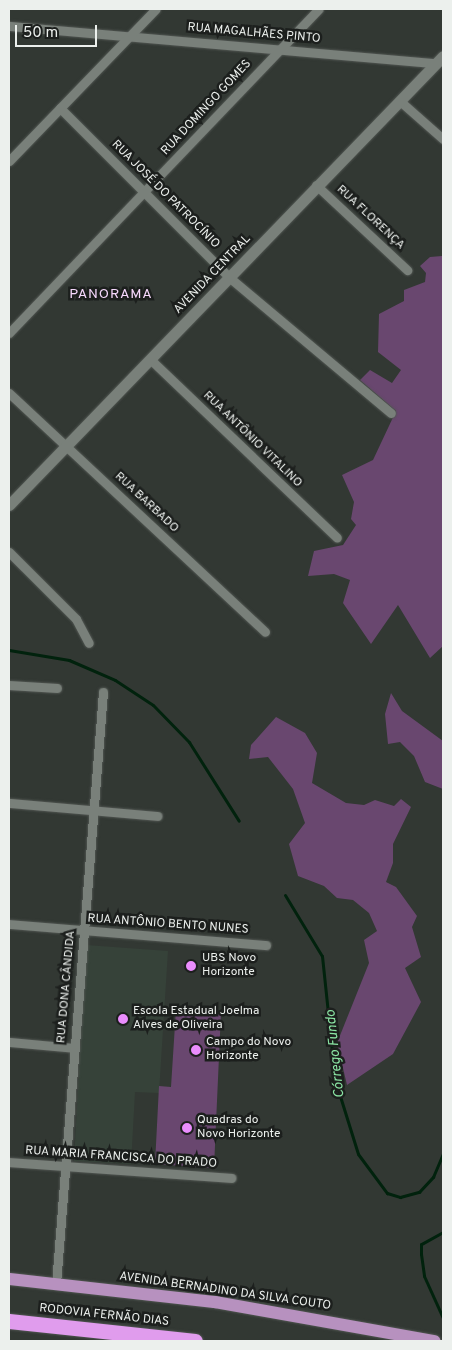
<!DOCTYPE html>
<html>
<head>
<meta charset="utf-8">
<style>
  body { margin:0 }
  #map { position:relative; width:452px; height:1350px; overflow:hidden; background:#323833; font-family:Overpass,sans-serif }
  div>[style] { position:absolute }
  .built>* { inset:0; background:#364239 }
  .green>* { inset:0; background:#69476f }
  .stream>* { height:3px; margin:-1.5px; padding:0 1.5px; transform-origin:1.5px; border-radius:1.5px; background:#01220d }
  .roads { filter:drop-shadow(0 0 1px #515652) drop-shadow(0 0 1px #515652) }
  .minor>* { height:9px; margin:-4.5px; padding:0 4.5px; transform-origin:4.5px; border-radius:4.5px; background:#79807a }
  .tertiary>* { height:11px; margin:-5.5px; padding:0 5.5px; transform-origin:5.5px; border-radius:5.5px; background:#79807a }
  .primary>* { height:12px; margin:-6px; padding:0 6px; transform-origin:6px; border-radius:6px; background:#b791bf }
  .motorway>* { height:15px; margin:-7.5px; padding:0 7.5px; transform-origin:7.5px; border-radius:7.5px; background:#e09ced }
  .dots>* { width:14px; height:14px; translate:-50% -50%; box-sizing:border-box; border:2px solid #1c1f1d; border-radius:50% }
  span { translate:-50% -50%; white-space:nowrap; text-align:center; line-height:1.15; -webkit-text-stroke:5px #1c1f1d; paint-order:stroke }
  .street-label { font-size:12px; color:#ecf0ed }
  .poi-label { font-size:12px; color:#ecf0ed }
  .left { translate:0 -50%; text-align:left }
  .neighbourhood-label { font-size:14px; color:#f7d8fd; letter-spacing:1px }
  .water-label { font-size:14px; color:#8be5a4; font-style:italic }
  .frame { position:absolute; inset:0; border:10px solid #ecf0ed; pointer-events:none }
  .scale { position:absolute; left:15px; top:25px; width:82px; height:22px; box-sizing:border-box; border:2px solid #ecf0ed; border-top:0; padding-left:6px; font-size:15px; line-height:18px; white-space:nowrap; color:#ecf0ed; -webkit-text-stroke:4px #1c1f1d; paint-order:stroke }
</style>
</head>
<body>
<div id="map">
  <div class="built">
    <i style="clip-path:polygon(86px 945px,168px 951px,159px 1093px,135px 1092px,131px 1164px,74px 1161px)"></i>
  </div>
  <div class="green">
    <i style="clip-path:polygon(443px 242px,443px 646px,430px 658px,398px 605px,371px 644px,343px 603px,350px 580px,334px 574px,308px 576px,314px 551px,343px 545px,356px 525px,351px 519px,354px 502px,342px 475px,373px 460px,396px 411px,360px 380px,370px 370px,392px 383px,401px 370px,378px 352px,379px 314px,404px 301px,404px 290px,425px 282px,426px 273px,420px 266px,430px 257px,442px 256px)"></i>
    <i style="clip-path:polygon(391px 693px,402px 711px,443px 741px,443px 789px,425px 782px,414px 756px,400px 742px,388px 744px,385px 714px)"></i>
    <i style="clip-path:polygon(276px 717px,305px 733px,317px 753px,312px 783px,346px 803px,364px 805px,375px 800px,394px 806px,401px 799px,411px 807px,393px 844px,393px 863px,386px 882px,396px 887px,417px 916px,412px 927px,421px 957px,405px 968px,421px 1002px,393px 1054px,347px 1085px,337px 1043px,369px 963px,364px 940px,377px 931px,369px 913px,353px 900px,337px 898px,324px 886px,298px 876px,289px 844px,305px 823px,293px 789px,268px 757px,249px 759px,251px 745px)"></i>
    <i style="clip-path:polygon(176px 1009px,221px 1012px,214px 1168px,155px 1164px,159px 1086px,171px 1087px)"></i>
  </div>
  <div class="stream">
    <i style="left:9px;top:650px;width:61px;rotate:9.5deg"></i>
    <i style="left:69px;top:660px;width:50px;rotate:23.5deg"></i>
    <i style="left:115px;top:680px;width:45px;rotate:33.3deg"></i>
    <i style="left:153px;top:705px;width:52px;rotate:45.8deg"></i>
    <i style="left:189px;top:742px;width:93px;rotate:57.7deg"></i>
    <i style="left:285px;top:895px;width:71px;rotate:58.8deg"></i>
    <i style="left:322px;top:956px;width:125px;rotate:84deg"></i>
    <i style="left:335px;top:1080px;width:77px;rotate:72.7deg"></i>
    <i style="left:358px;top:1154px;width:49px;rotate:53.4deg"></i>
    <i style="left:387px;top:1193px;width:14px;rotate:17deg"></i>
    <i style="left:400px;top:1197px;width:20px;rotate:-15deg"></i>
    <i style="left:419px;top:1192px;width:21px;rotate:-47deg"></i>
    <i style="left:433px;top:1177px;width:25px;rotate:-67deg"></i>
    <i style="left:443px;top:1138px;width:8px;rotate:90deg"></i>
    <i style="left:443px;top:1232px;width:25px;rotate:151deg"></i>
    <i style="left:421px;top:1244px;width:10px;rotate:90deg"></i>
    <i style="left:421px;top:1254px;width:22px;rotate:82deg"></i>
    <i style="left:424px;top:1276px;width:46px;rotate:65.7deg"></i>
  </div>
  <div class="roads">
    <div class="minor">
      <i style="left:9px;top:26px;width:429px;rotate:5deg"></i>
      <i style="left:400px;top:101px;width:57px;rotate:41.5deg"></i>
      <i style="left:60px;top:108px;width:240px;rotate:45deg"></i>
      <i style="left:230px;top:278px;width:210px;rotate:40deg"></i>
      <i style="left:9px;top:161px;width:211px;rotate:-46deg"></i>
      <i style="left:316px;top:185px;width:125px;rotate:43deg"></i>
      <i style="left:9px;top:333px;width:448px;rotate:-46.3deg"></i>
      <i style="left:151px;top:360px;width:257px;rotate:43.7deg"></i>
      <i style="left:9px;top:393px;width:350px;rotate:43deg"></i>
      <i style="left:9px;top:552px;width:95px;rotate:45deg"></i>
      <i style="left:76px;top:619px;width:27px;rotate:62deg"></i>
      <i style="left:9px;top:685px;width:48px;rotate:3.6deg"></i>
      <i style="left:9px;top:803px;width:149px;rotate:5deg"></i>
      <i style="left:9px;top:924px;width:258px;rotate:4.7deg"></i>
      <i style="left:9px;top:1042px;width:66px;rotate:5.2deg"></i>
      <i style="left:9px;top:1162px;width:223px;rotate:4.1deg"></i>
      <i style="left:56px;top:1284px;width:594px;rotate:-85.46deg"></i>
    </div>
    <div class="tertiary">
      <i style="left:9px;top:505px;width:624px;rotate:-45.97deg"></i>
    </div>
    <div class="primary">
      <i style="left:9px;top:1279px;width:207px;rotate:6.4deg"></i>
      <i style="left:215px;top:1302px;width:223px;rotate:10.1deg"></i>
    </div>
    <div class="motorway">
      <i style="left:9px;top:1321px;width:187px;rotate:6.1deg"></i>
    </div>
  </div>
  <div class="dots">
    <i style="left:191px;top:966px;background:#ea8dfd"></i>
    <i style="left:123px;top:1019px;background:#ea8dfd"></i>
    <i style="left:196px;top:1050px;background:#ea8dfd"></i>
    <i style="left:187px;top:1128px;background:#ea8dfd"></i>
  </div>
  <div class="street-label">
    <span style="left:254px;top:34px;rotate:5deg">RUA MAGALHÃES PINTO</span>
    <span style="left:207px;top:108px;rotate:-47deg">RUA DOMINGO GOMES</span>
    <span style="left:165px;top:195px;rotate:45deg">RUA JOSÉ DO PATROCÍNIO</span>
    <span style="left:370px;top:218px;rotate:43deg">RUA FLORENÇA</span>
    <span style="left:213px;top:275px;rotate:-46deg">AVENIDA CENTRAL</span>
    <span style="left:252px;top:440px;rotate:44deg">RUA ANTÔNIO VITALINO</span>
    <span style="left:146px;top:503px;rotate:43deg">RUA BARBADO</span>
    <span style="left:168px;top:925px;rotate:4deg">RUA ANTÔNIO BENTO NUNES</span>
    <span style="left:67px;top:987px;rotate:-85deg">RUA DONA CÂNDIDA</span>
    <span style="left:121px;top:1158px;rotate:4deg">RUA MARIA FRANCISCA DO PRADO</span>
    <span style="left:225px;top:1292px;rotate:8deg">AVENIDA BERNADINO DA SILVA COUTO</span>
    <span style="left:104px;top:1316px;rotate:6deg">RODOVIA FERNÃO DIAS</span>
  </div>
  <div class="poi-label">
    <span class="left" style="left:202px;top:966px">UBS Novo<br>Horizonte</span>
    <span class="left" style="left:133px;top:1019px">Escola Estadual Joelma<br>Alves de Oliveira</span>
    <span class="left" style="left:206px;top:1050px">Campo do Novo<br>Horizonte</span>
    <span class="left" style="left:197px;top:1128px">Quadras do<br>Novo Horizonte</span>
  </div>
  <div class="neighbourhood-label">
    <span style="left:111px;top:295px">PANORAMA</span>
  </div>
  <div class="water-label">
    <span style="left:336px;top:1054px;rotate:-96deg">Córrego Fundo</span>
  </div>
  <div class="frame"></div>
  <div class="scale">50 m</div>
</div>
</body>
</html>
